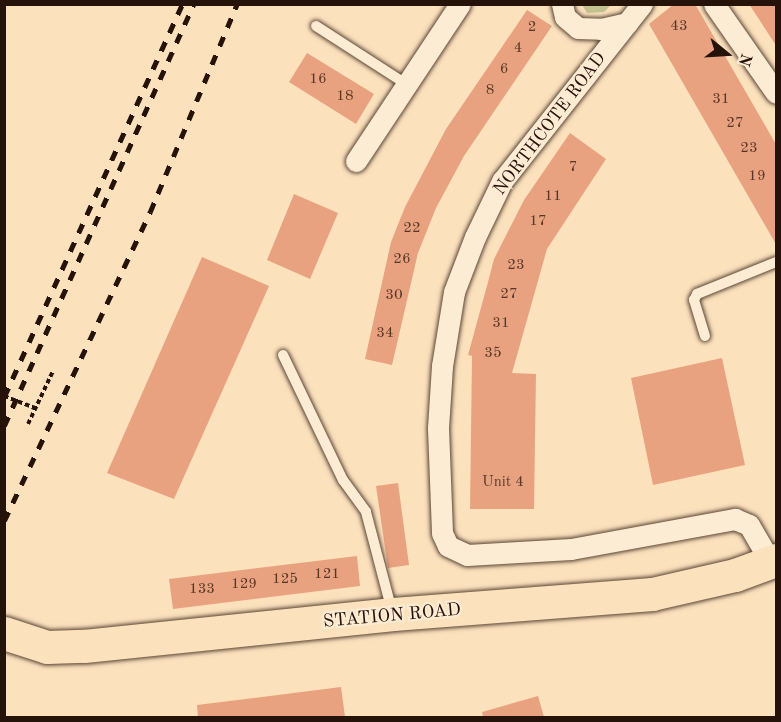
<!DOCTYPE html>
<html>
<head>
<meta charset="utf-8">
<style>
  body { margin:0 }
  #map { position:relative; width:781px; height:722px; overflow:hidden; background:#fce1bd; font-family:"Old Standard TT",serif }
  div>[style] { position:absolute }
  .green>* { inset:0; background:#c3c18e }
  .building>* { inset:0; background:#e9a280 }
  .path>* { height:4px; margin-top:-2px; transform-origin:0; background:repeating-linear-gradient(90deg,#251209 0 4.5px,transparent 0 7.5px) }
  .roads { filter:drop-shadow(0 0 2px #5b4636) drop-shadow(0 0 2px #5b4636) }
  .lane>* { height:10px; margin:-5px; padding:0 5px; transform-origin:5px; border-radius:5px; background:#fdecd4 }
  .street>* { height:21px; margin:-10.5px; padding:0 10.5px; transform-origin:10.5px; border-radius:10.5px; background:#fdecd4 }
  .primary>* { height:33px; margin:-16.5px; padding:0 16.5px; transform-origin:16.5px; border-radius:16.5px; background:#fce1bd }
  .rail>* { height:4.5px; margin-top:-2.25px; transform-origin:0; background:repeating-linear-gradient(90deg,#251209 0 10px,transparent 0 20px) }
  .path-bridge>* { height:4px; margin-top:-2px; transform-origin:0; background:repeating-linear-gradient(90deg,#251209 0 4.5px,transparent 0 7.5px) }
  span { translate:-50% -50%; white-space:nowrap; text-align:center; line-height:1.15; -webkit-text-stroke:4.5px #fdecd4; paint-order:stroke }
  .number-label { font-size:15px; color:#563627 }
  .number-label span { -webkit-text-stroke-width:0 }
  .street-label { font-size:18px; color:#251209 }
  .frame { position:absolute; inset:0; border:6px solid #251209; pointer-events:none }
  .north { position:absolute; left:697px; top:24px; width:60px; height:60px; -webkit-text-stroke:4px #fdecd4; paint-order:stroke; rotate:108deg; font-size:16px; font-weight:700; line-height:24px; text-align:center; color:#251209 }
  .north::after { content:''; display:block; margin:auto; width:21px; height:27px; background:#251209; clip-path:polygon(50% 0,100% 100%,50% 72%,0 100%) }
</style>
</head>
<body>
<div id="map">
  <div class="green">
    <i style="clip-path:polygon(582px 5px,611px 5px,604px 12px,587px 13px)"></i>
  </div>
  <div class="building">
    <i style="clip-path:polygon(674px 4px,695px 4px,777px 146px,777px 246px,649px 24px)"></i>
    <i style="clip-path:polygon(749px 4px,777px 4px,777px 47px)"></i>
    <i style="clip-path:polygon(527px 10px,552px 26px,464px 156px,436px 208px,418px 253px,392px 365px,365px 359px,391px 242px,405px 207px,446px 129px)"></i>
    <i style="clip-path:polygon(307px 53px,374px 94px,356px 124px,289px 82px)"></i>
    <i style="clip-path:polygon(570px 133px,606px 159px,547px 249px,512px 373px,536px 374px,534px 509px,470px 509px,472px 356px,468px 355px,488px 282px,494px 259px,524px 200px)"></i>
    <i style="clip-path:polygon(294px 194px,338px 213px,310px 279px,267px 260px)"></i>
    <i style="clip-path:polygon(202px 257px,269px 286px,174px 499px,107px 473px)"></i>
    <i style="clip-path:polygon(722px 358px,745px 465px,653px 485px,631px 378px)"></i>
    <i style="clip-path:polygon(398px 483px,409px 565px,388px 568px,376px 486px)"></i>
    <i style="clip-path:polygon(357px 556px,360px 586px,173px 609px,169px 579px)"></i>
    <i style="clip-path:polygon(341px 687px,345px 717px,198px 717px,197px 705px)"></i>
    <i style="clip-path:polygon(538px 696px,544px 717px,483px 717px,482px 712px)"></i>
  </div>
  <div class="path">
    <i style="left:28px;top:424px;width:59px;rotate:-64.7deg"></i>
  </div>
  <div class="roads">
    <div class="lane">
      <i style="left:316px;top:26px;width:107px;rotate:32.8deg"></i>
      <i style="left:705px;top:336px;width:38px;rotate:-107deg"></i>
      <i style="left:694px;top:300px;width:7px;rotate:-63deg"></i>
      <i style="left:697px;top:294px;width:85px;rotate:-22.1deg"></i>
      <i style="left:283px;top:355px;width:139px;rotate:64.4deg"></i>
      <i style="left:343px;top:480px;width:39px;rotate:54deg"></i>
      <i style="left:366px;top:512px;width:102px;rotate:75.3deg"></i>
    </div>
    <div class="street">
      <i style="left:562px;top:4px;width:13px;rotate:77deg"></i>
      <i style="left:565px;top:17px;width:17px;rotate:40deg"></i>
      <i style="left:578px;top:28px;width:23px;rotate:2deg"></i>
      <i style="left:601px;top:29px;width:27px;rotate:-13deg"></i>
      <i style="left:642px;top:4px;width:226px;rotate:128.3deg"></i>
      <i style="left:502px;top:181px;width:62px;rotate:115.7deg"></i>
      <i style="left:475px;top:237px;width:59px;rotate:110.9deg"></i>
      <i style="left:454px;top:292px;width:75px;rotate:99.2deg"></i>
      <i style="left:442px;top:366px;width:62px;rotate:93.7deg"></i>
      <i style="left:438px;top:428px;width:105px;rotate:87.8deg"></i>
      <i style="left:442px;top:533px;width:14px;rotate:65deg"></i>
      <i style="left:448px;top:546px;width:21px;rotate:25deg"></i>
      <i style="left:467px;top:555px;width:104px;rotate:-3.3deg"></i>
      <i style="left:571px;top:549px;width:167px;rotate:-10.4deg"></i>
      <i style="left:735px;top:519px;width:15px;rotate:23deg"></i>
      <i style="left:749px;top:525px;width:44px;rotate:59.9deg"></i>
      <i style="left:714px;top:4px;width:108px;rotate:55.1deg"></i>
      <i style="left:356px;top:161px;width:188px;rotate:-56.5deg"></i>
    </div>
    <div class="primary">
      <i style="left:4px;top:633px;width:45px;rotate:18deg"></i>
      <i style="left:47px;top:647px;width:37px;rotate:-2deg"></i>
      <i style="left:84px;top:646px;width:311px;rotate:-5.9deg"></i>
      <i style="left:393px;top:614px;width:260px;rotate:-4.4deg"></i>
      <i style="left:652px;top:594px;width:85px;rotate:-12.9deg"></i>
      <i style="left:735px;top:575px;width:44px;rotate:-20.1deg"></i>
    </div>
  </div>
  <div class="rail">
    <i style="left:4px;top:397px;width:431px;rotate:-65.6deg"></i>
    <i style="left:4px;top:426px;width:463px;rotate:-65.8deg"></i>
    <i style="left:4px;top:521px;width:342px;rotate:-64.7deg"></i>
    <i style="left:150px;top:212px;width:225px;rotate:-67.3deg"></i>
  </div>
  <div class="path-bridge">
    <i style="left:4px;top:396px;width:33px;rotate:21deg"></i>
  </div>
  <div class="number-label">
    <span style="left:679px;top:27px">43</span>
    <span style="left:532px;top:28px">2</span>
    <span style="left:518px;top:49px">4</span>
    <span style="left:504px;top:70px">6</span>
    <span style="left:318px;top:80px">16</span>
    <span style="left:490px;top:91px">8</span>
    <span style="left:345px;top:97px">18</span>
    <span style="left:721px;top:100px">31</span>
    <span style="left:735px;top:124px">27</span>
    <span style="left:749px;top:149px">23</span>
    <span style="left:573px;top:168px">7</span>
    <span style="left:757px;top:177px">19</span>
    <span style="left:553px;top:197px">11</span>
    <span style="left:538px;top:222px">17</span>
    <span style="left:412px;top:229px">22</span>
    <span style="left:402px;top:260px">26</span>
    <span style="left:516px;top:266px">23</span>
    <span style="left:509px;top:295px">27</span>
    <span style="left:394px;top:296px">30</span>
    <span style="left:501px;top:324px">31</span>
    <span style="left:385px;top:334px">34</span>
    <span style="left:493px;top:354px">35</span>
    <span style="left:503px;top:483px">Unit 4</span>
    <span style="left:327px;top:575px">121</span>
    <span style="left:285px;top:580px">125</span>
    <span style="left:244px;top:585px">129</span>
    <span style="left:202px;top:590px">133</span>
  </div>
  <div class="street-label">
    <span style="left:550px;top:124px;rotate:-53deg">NORTHCOTE ROAD</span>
    <span style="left:392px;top:616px;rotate:-5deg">STATION ROAD</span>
  </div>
  <div class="frame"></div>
  <div class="north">N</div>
</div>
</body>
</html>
